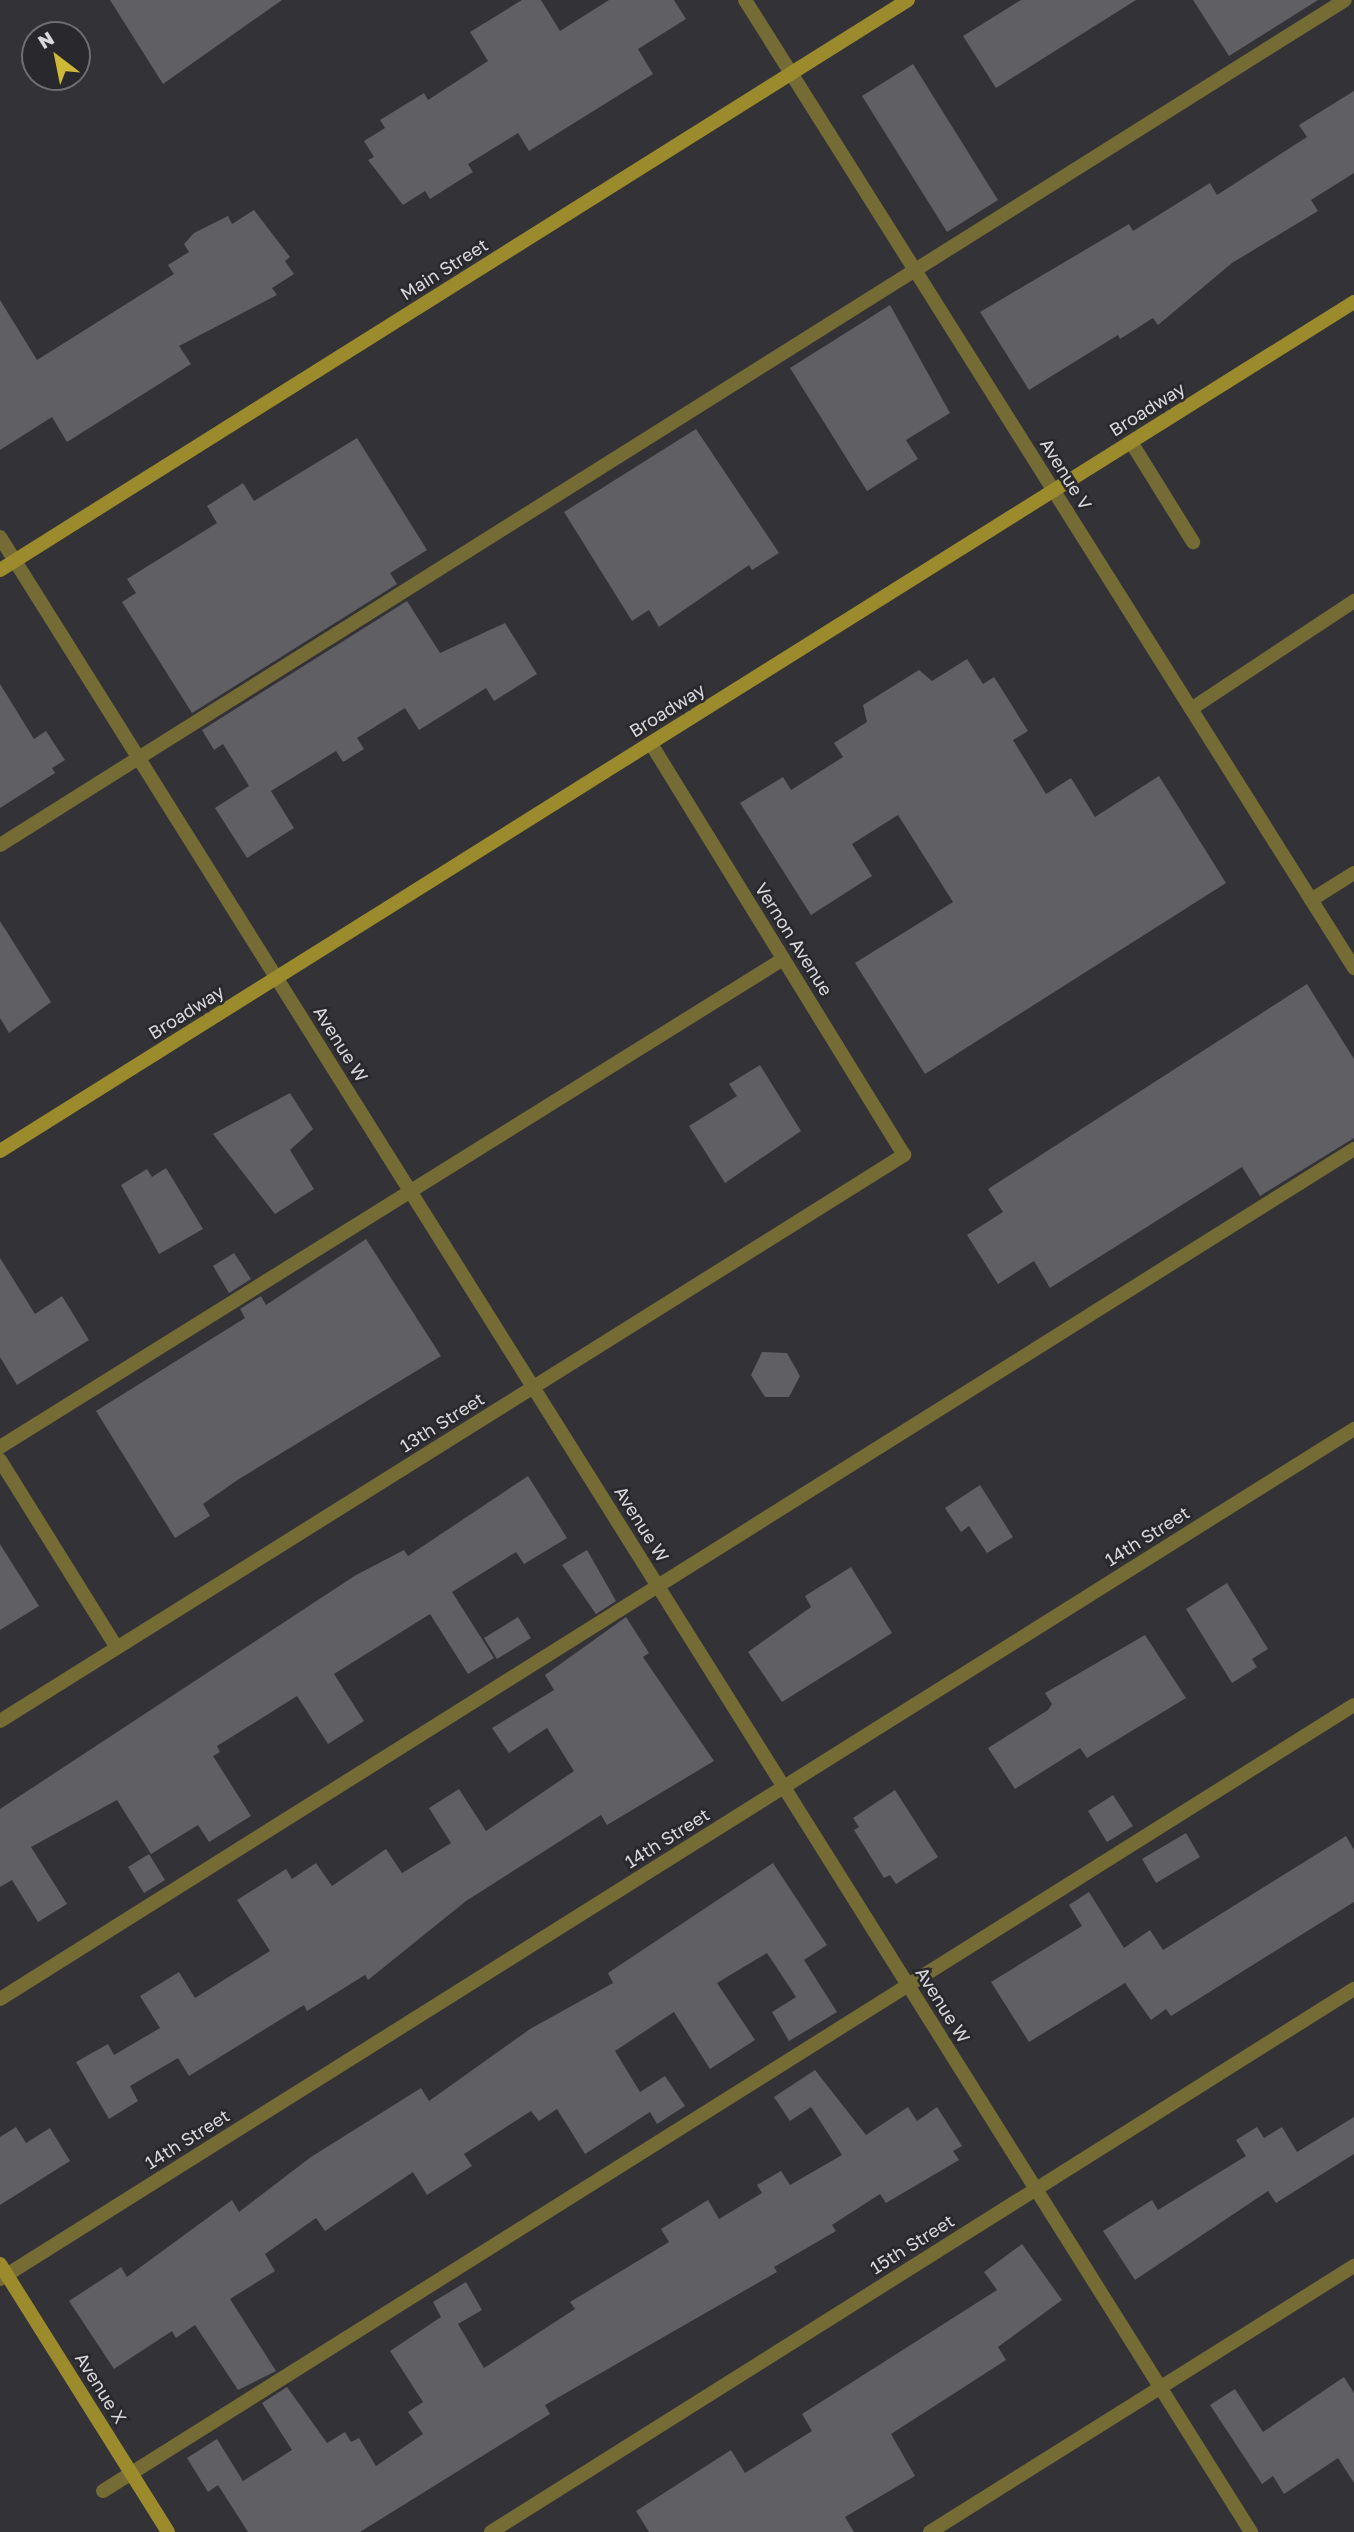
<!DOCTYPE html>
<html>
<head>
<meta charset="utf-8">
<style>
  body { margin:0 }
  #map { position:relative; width:1354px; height:2532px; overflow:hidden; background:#333236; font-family:"Golos Text",sans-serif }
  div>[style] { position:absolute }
  .building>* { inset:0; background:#605f64 }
  .lane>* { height:14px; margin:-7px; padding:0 7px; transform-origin:7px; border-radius:7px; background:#756c35 }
  .street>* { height:14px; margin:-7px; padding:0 7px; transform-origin:7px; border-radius:7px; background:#756c35 }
  .secondary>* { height:14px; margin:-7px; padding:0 7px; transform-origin:7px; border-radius:7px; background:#9b8b2c }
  span { translate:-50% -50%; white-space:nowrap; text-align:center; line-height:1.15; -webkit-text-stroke:5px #29282c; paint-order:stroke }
  .street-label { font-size:18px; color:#d9d8db }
  .north { position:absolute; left:21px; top:21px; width:70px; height:70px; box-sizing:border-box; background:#29282c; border:2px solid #6f6e72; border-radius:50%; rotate:328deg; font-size:19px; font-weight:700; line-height:28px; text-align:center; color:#d9d8db }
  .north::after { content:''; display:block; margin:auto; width:24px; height:32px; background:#ceb837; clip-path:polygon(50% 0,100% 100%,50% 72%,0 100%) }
</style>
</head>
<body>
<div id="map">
  <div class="building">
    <i style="clip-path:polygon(110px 0,282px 0,163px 84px)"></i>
    <i style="clip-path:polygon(522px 0,541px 0,560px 31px,609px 0,674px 0,686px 19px,638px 49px,653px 74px,529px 151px,518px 133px,468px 164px,473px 172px,460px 180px,430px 199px,425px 191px,403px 205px,368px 160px,374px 157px,364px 141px,385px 128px,380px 120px,424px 93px,428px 100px,488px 61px,470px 32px)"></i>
    <i style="clip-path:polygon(1021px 0,1136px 0,996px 88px,963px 36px)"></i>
    <i style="clip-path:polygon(1193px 0,1318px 0,1229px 56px)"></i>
    <i style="clip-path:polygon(913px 64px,998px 200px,947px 232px,862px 96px)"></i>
    <i style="clip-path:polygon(1354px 91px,1354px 173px,1311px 200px,1318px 211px,1232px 263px,1158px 325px,1153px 318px,1120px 339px,1118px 335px,1029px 390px,980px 312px,1129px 224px,1133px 231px,1210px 183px,1217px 195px,1307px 137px,1299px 125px)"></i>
    <i style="clip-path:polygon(254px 210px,290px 257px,285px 261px,294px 274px,272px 288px,277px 295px,179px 346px,191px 364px,67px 442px,52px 417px,0 450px,0 300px,37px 360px,174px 274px,168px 265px,189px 252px,184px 244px,194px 233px,228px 216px,232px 224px)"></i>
    <i style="clip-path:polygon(890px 305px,950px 413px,906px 440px,918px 459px,867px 491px,790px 368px)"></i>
    <i style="clip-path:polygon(696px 429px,779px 553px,752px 570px,749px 565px,659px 627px,649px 610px,632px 621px,564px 512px)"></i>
    <i style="clip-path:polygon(357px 438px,427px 550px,390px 573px,397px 584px,192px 713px,122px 602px,136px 593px,127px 579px,217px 523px,207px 506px,243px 483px,254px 501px)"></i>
    <i style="clip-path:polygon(407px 601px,440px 653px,505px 623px,537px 674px,494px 701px,486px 688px,419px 730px,405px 708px,357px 738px,364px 749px,343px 762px,336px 751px,271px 791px,294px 828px,247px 858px,215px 808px,249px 786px,223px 744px,214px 750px,202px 730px)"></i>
    <i style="clip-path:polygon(967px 659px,983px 684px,994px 677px,1028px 731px,1013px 740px,1046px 794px,1071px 778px,1095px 817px,1159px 776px,1226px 883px,925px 1074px,855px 963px,953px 902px,898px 815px,852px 844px,872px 876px,811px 915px,740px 803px,783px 777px,791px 790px,843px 757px,834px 743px,867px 722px,863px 705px,919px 670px,932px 681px)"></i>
    <i style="clip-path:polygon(0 684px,34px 739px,46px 731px,65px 760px,52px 768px,55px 773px,0 808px)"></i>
    <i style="clip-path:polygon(0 921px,51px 1002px,9px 1033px,0 1018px)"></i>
    <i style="clip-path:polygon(1307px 984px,1354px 1059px,1354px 1138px,1260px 1196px,1242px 1167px,1050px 1288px,1034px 1261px,998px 1284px,967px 1235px,1003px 1212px,988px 1189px)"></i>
    <i style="clip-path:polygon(760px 1065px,801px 1131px,725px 1183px,689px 1126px,737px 1096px,729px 1084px)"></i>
    <i style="clip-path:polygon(290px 1093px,313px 1129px,290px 1150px,314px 1189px,275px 1214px,213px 1134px)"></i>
    <i style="clip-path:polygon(166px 1168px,203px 1229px,159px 1254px,121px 1185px,147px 1169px,152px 1177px)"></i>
    <i style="clip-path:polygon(366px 1239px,441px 1356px,239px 1479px,203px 1504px,210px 1516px,175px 1538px,96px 1411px,245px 1318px,240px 1309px,261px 1296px,266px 1305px)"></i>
    <i style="clip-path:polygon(234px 1253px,251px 1279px,229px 1293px,213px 1266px)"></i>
    <i style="clip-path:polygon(0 1258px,35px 1314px,62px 1296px,89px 1340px,17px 1385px,0 1357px)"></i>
    <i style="clip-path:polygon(762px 1352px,787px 1353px,800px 1376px,789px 1397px,765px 1397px,751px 1375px)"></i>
    <i style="clip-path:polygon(528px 1476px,567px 1538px,524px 1564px,516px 1552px,452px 1592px,494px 1658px,468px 1674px,430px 1614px,334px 1674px,364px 1721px,328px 1744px,297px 1696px,217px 1746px,220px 1752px,213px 1756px,251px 1816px,209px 1842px,198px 1825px,151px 1854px,117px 1800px,31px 1847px,67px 1904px,38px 1922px,12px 1880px,0 1887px,0 1809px,356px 1575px,404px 1550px,408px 1556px)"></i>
    <i style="clip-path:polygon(980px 1485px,1013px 1537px,987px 1553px,969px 1526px,961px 1532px,945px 1508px)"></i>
    <i style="clip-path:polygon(0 1544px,39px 1606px,0 1630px)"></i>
    <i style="clip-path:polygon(587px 1550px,616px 1601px,596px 1614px,562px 1565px)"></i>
    <i style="clip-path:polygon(851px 1567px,892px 1633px,782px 1702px,748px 1652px,811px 1607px,805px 1596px)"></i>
    <i style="clip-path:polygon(1227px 1583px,1268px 1649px,1252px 1659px,1257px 1667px,1232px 1683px,1186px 1609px)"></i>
    <i style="clip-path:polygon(518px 1617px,531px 1638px,497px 1659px,484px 1638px)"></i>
    <i style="clip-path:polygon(626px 1617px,649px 1653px,643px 1657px,714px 1761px,607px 1825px,601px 1815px,466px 1901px,368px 1980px,365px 1975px,307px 2011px,304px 2005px,189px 2076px,178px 2058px,130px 2086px,138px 2101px,109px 2119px,76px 2062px,108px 2044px,114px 2055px,160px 2028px,140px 1996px,179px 1972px,195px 1998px,270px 1951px,237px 1900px,286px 1869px,292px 1879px,316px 1863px,332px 1886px,386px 1849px,402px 1873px,451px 1843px,429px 1808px,459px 1789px,486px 1831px,574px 1771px,547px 1728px,509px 1753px,492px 1728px,554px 1690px,545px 1675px)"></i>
    <i style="clip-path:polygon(1145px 1635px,1186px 1698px,1087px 1758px,1080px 1748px,1015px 1789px,988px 1748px,1048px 1710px,1052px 1704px,1045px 1693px)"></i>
    <i style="clip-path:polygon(895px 1790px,938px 1857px,896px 1884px,890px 1875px,884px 1878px,854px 1830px,859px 1827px,853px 1818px)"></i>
    <i style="clip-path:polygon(1113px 1795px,1133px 1826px,1107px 1842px,1088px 1811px)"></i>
    <i style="clip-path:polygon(1186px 1833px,1200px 1857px,1156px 1883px,1142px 1859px)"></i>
    <i style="clip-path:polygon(1346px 1836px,1354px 1850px,1354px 1902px,1171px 2016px,1166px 2009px,1151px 2020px,1125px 1983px,1029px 2042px,991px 1982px,1082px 1926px,1069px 1905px,1089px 1892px,1124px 1948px,1150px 1930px,1163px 1950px)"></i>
    <i style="clip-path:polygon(149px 1854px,165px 1880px,144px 1893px,128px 1867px)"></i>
    <i style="clip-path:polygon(773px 1863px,827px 1945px,804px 1960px,837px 2012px,789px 2041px,772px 2012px,796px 1997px,767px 1953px,717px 1983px,755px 2040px,710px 2069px,674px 2012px,615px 2051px,640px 2092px,665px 2076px,685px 2106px,657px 2124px,650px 2112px,585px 2154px,557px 2109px,539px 2121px,531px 2111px,464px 2154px,472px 2166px,427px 2195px,413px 2172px,325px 2231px,316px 2218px,265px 2254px,275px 2271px,230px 2299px,276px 2371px,238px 2390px,195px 2325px,176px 2338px,172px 2331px,114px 2369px,69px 2301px,121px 2267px,127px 2277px,232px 2200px,239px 2212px,311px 2157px,421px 2088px,429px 2101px,530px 2029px,613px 1983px,608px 1973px)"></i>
    <i style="clip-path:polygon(815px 2070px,866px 2135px,908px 2107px,917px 2121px,937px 2107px,962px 2146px,953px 2151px,959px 2160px,886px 2203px,880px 2194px,832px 2225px,836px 2231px,774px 2267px,777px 2272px,545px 2405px,550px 2414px,360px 2532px,248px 2532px,218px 2485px,208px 2492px,187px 2458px,217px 2439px,243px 2481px,292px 2450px,262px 2403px,287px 2387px,327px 2443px,345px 2432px,351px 2442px,359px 2438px,376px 2466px,423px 2434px,408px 2412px,423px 2402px,390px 2351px,441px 2317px,433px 2302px,466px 2282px,482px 2310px,458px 2324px,484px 2368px,575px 2309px,570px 2302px,669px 2242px,661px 2229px,708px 2200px,719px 2219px,762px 2193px,757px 2185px,781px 2171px,790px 2185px,842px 2155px,811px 2107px,790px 2121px,774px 2097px)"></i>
    <i style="clip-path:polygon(1354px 2117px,1354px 2154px,1276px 2203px,1268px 2191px,1135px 2280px,1103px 2231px,1152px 2200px,1158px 2210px,1246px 2156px,1236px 2140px,1257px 2127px,1264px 2138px,1282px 2127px,1297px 2152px)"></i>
    <i style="clip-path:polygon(16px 2127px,26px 2143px,50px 2128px,70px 2161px,0 2205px,0 2137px)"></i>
    <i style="clip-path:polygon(1022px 2244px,1062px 2300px,998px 2347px,1006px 2360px,891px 2434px,915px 2476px,845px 2517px,854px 2532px,649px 2532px,636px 2511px,731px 2450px,745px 2473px,812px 2431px,802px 2414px,997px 2290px,984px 2272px)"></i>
    <i style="clip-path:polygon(1344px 2377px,1354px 2393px,1354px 2483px,1338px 2458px,1284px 2494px,1273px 2476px,1262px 2484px,1210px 2405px,1235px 2389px,1263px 2432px)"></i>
  </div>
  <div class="lane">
    <i style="left:1131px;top:442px;width:118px;rotate:58.2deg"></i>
    <i style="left:1191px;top:709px;width:196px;rotate:-33.5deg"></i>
    <i style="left:0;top:845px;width:1588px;rotate:-32.14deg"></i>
    <i style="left:0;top:1447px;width:923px;rotate:-31.93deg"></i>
    <i style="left:0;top:1460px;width:221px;rotate:58.1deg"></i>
    <i style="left:0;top:1999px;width:1599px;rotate:-32.12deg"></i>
    <i style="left:103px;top:2491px;width:1477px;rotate:-32.14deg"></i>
    <i style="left:930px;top:2532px;width:501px;rotate:-32.1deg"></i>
  </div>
  <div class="street">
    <i style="left:745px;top:0;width:1144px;rotate:57.82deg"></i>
    <i style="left:0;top:537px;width:2355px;rotate:57.91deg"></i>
    <i style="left:1311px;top:900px;width:51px;rotate:-32.1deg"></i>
    <i style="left:0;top:1721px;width:1067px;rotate:-32.05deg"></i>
    <i style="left:904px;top:1155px;width:483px;rotate:-121.6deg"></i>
    <i style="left:0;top:2279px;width:1599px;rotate:-32.12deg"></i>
    <i style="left:491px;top:2532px;width:1020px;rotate:-32.18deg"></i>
  </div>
  <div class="secondary">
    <i style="left:0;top:570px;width:1072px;rotate:-32.12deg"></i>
    <i style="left:0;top:1151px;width:1598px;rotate:-32.09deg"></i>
    <i style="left:0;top:2264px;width:316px;rotate:57.9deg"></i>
  </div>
  <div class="street-label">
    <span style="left:444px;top:269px;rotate:-32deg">Main Street</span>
    <span style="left:1147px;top:409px;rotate:-32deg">Broadway</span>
    <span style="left:1066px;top:474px;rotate:58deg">Avenue V</span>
    <span style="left:667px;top:710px;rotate:-32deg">Broadway</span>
    <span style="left:794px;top:939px;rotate:58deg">Vernon Avenue</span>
    <span style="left:186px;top:1012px;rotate:-32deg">Broadway</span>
    <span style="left:341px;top:1044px;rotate:58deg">Avenue W</span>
    <span style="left:442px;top:1422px;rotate:-32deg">13th Street</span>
    <span style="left:642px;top:1524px;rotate:58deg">Avenue W</span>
    <span style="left:1147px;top:1536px;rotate:-32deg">14th Street</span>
    <span style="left:667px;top:1838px;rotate:-32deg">14th Street</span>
    <span style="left:943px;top:2005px;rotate:58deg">Avenue W</span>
    <span style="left:187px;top:2139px;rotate:-32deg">14th Street</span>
    <span style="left:912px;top:2244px;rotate:-32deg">15th Street</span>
    <span style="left:101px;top:2388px;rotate:58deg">Avenue X</span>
  </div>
  <div class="north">N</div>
</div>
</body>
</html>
